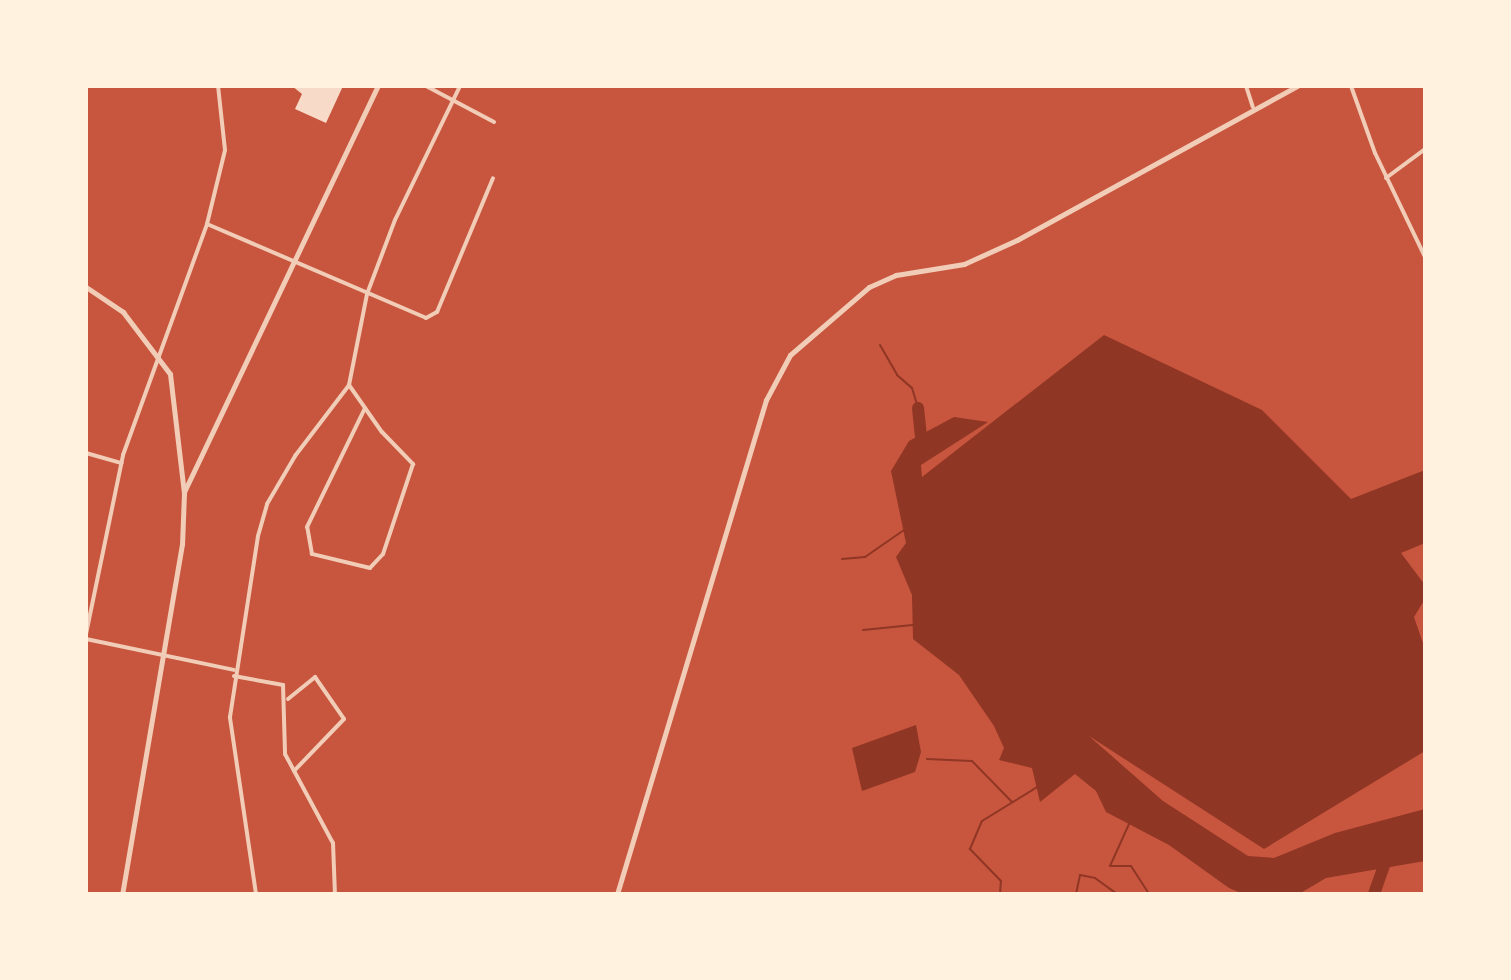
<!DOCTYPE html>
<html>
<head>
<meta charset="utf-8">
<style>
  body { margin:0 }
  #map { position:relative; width:1511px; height:980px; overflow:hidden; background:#c8553d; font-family:Ubuntu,sans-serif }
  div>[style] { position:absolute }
  .water>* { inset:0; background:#8f3625 }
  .stream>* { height:2px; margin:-1px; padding:0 1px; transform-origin:1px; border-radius:1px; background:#8f3625 }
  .river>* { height:12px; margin:-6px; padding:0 6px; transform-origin:6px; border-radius:6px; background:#8f3625 }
  .building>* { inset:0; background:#f7dbc8 }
  .minor>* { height:4px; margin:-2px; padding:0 2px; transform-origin:2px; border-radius:2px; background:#f1ccb7 }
  .tertiary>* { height:5px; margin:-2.5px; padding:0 2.5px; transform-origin:2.5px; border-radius:2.5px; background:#f1ccb7 }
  span { translate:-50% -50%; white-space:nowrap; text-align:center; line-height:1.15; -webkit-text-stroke:8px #fff3e0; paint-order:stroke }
  .frame { position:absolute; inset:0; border:88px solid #fff3e0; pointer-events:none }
</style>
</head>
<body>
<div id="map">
  <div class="water">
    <i style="clip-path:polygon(1104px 335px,1262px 410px,1351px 499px,1425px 470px,1425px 543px,1401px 553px,1425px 585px,1425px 599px,1414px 617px,1425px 649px,1425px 751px,1264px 849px,1089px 736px,1163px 801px,1248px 856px,1274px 858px,1335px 833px,1425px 809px,1425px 861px,1326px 878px,1299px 894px,1243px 894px,1229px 888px,1169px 845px,1106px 812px,1096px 791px,1075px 774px,1040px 802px,1032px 768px,999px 760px,1004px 748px,994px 726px,959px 675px,913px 639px,912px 595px,896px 557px,906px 543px,891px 471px,909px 441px,954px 417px,988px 422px,921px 465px,922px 477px)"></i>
    <i style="clip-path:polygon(916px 725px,921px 752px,915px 772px,862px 791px,852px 748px)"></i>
  </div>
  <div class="stream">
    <i style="left:880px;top:345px;width:34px;rotate:60deg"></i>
    <i style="left:897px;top:375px;width:20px;rotate:41deg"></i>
    <i style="left:912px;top:388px;width:21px;rotate:73deg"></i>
    <i style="left:842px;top:559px;width:23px;rotate:-5deg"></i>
    <i style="left:865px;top:557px;width:47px;rotate:-34.7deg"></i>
    <i style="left:863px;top:630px;width:50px;rotate:-5.7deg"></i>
    <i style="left:927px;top:759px;width:45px;rotate:2.5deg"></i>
    <i style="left:972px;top:761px;width:57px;rotate:45.7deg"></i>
    <i style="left:1129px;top:824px;width:46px;rotate:114.3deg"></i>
    <i style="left:1110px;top:866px;width:21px"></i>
    <i style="left:1131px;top:866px;width:33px;rotate:57deg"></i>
    <i style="left:1000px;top:894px;width:13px;rotate:-86deg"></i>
    <i style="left:1001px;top:881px;width:45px;rotate:-134.1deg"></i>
    <i style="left:970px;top:849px;width:30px;rotate:-67deg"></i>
    <i style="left:982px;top:821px;width:67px;rotate:-31.6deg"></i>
    <i style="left:1076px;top:894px;width:19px;rotate:-78deg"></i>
    <i style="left:1080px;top:875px;width:15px;rotate:11deg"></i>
    <i style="left:1095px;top:878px;width:27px;rotate:36deg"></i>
  </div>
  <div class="river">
    <i style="left:918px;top:408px;width:38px;rotate:84deg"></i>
    <i style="left:1374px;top:894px;width:42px;rotate:-70.7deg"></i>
  </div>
  <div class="building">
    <i style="clip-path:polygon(292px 86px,343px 86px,326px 123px,295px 109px,302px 94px)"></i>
  </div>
  <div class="minor">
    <i style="left:426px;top:86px;width:77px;rotate:27.9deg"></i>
    <i style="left:1246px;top:86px;width:22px;rotate:72deg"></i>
    <i style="left:1351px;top:86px;width:71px;rotate:70.3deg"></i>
    <i style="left:1375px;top:153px;width:115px;rotate:64.3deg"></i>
    <i style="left:1386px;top:178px;width:49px;rotate:-36.6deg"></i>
    <i style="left:207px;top:224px;width:238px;rotate:23.2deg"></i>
    <i style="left:426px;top:318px;width:13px;rotate:-29deg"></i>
    <i style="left:437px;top:312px;width:145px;rotate:-67.3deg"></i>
    <i style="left:349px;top:385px;width:28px;rotate:55deg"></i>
    <i style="left:365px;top:408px;width:29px;rotate:55deg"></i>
    <i style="left:382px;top:432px;width:45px;rotate:45.9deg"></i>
    <i style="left:413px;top:464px;width:95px;rotate:108.4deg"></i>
    <i style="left:383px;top:554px;width:19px;rotate:133deg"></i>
    <i style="left:370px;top:568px;width:60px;rotate:-166.4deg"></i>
    <i style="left:312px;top:554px;width:27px;rotate:-100deg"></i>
    <i style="left:307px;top:527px;width:132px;rotate:-64deg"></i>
    <i style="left:86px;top:453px;width:37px;rotate:16deg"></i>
    <i style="left:86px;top:634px;width:183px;rotate:-78.3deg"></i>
    <i style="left:123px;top:455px;width:246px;rotate:-70deg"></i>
    <i style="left:207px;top:224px;width:76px;rotate:-76.3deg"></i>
    <i style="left:225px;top:150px;width:64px;rotate:-96.2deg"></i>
    <i style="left:86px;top:639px;width:151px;rotate:11.8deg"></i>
    <i style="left:234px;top:676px;width:50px;rotate:10.4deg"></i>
    <i style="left:283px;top:685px;width:69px;rotate:88.3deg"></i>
    <i style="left:285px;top:754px;width:101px;rotate:61.7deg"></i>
    <i style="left:333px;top:843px;width:51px;rotate:87.8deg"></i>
    <i style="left:288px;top:699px;width:35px;rotate:-39deg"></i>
    <i style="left:315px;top:677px;width:51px;rotate:55.4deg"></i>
    <i style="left:344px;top:719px;width:72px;rotate:133.9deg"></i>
    <i style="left:256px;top:894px;width:179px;rotate:-98.4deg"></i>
    <i style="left:230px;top:717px;width:183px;rotate:-81.2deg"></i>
    <i style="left:258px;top:536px;width:33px;rotate:-74deg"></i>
    <i style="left:267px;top:504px;width:56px;rotate:-59.7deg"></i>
    <i style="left:295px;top:456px;width:89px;rotate:-52.7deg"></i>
    <i style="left:349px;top:385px;width:93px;rotate:-78.8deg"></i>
    <i style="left:367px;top:294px;width:79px;rotate:-69.3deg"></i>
    <i style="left:395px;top:220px;width:149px;rotate:-64.1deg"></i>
  </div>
  <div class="tertiary">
    <i style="left:86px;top:287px;width:45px;rotate:34deg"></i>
    <i style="left:123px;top:312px;width:78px;rotate:52.8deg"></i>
    <i style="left:170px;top:374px;width:120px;rotate:83.3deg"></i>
    <i style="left:184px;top:493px;width:51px;rotate:92.2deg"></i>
    <i style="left:182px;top:544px;width:355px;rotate:99.7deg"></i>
    <i style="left:184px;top:492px;width:450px;rotate:-64.5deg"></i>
    <i style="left:617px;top:894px;width:516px;rotate:-73.22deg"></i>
    <i style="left:766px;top:400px;width:51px;rotate:-61.9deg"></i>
    <i style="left:790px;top:355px;width:104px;rotate:-40.7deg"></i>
    <i style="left:869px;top:287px;width:30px;rotate:-24deg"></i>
    <i style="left:896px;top:275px;width:69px;rotate:-9.2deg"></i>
    <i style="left:964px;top:264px;width:58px;rotate:-24.4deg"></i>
    <i style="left:1017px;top:240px;width:320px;rotate:-28.8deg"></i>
  </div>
  <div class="frame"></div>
</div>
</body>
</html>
